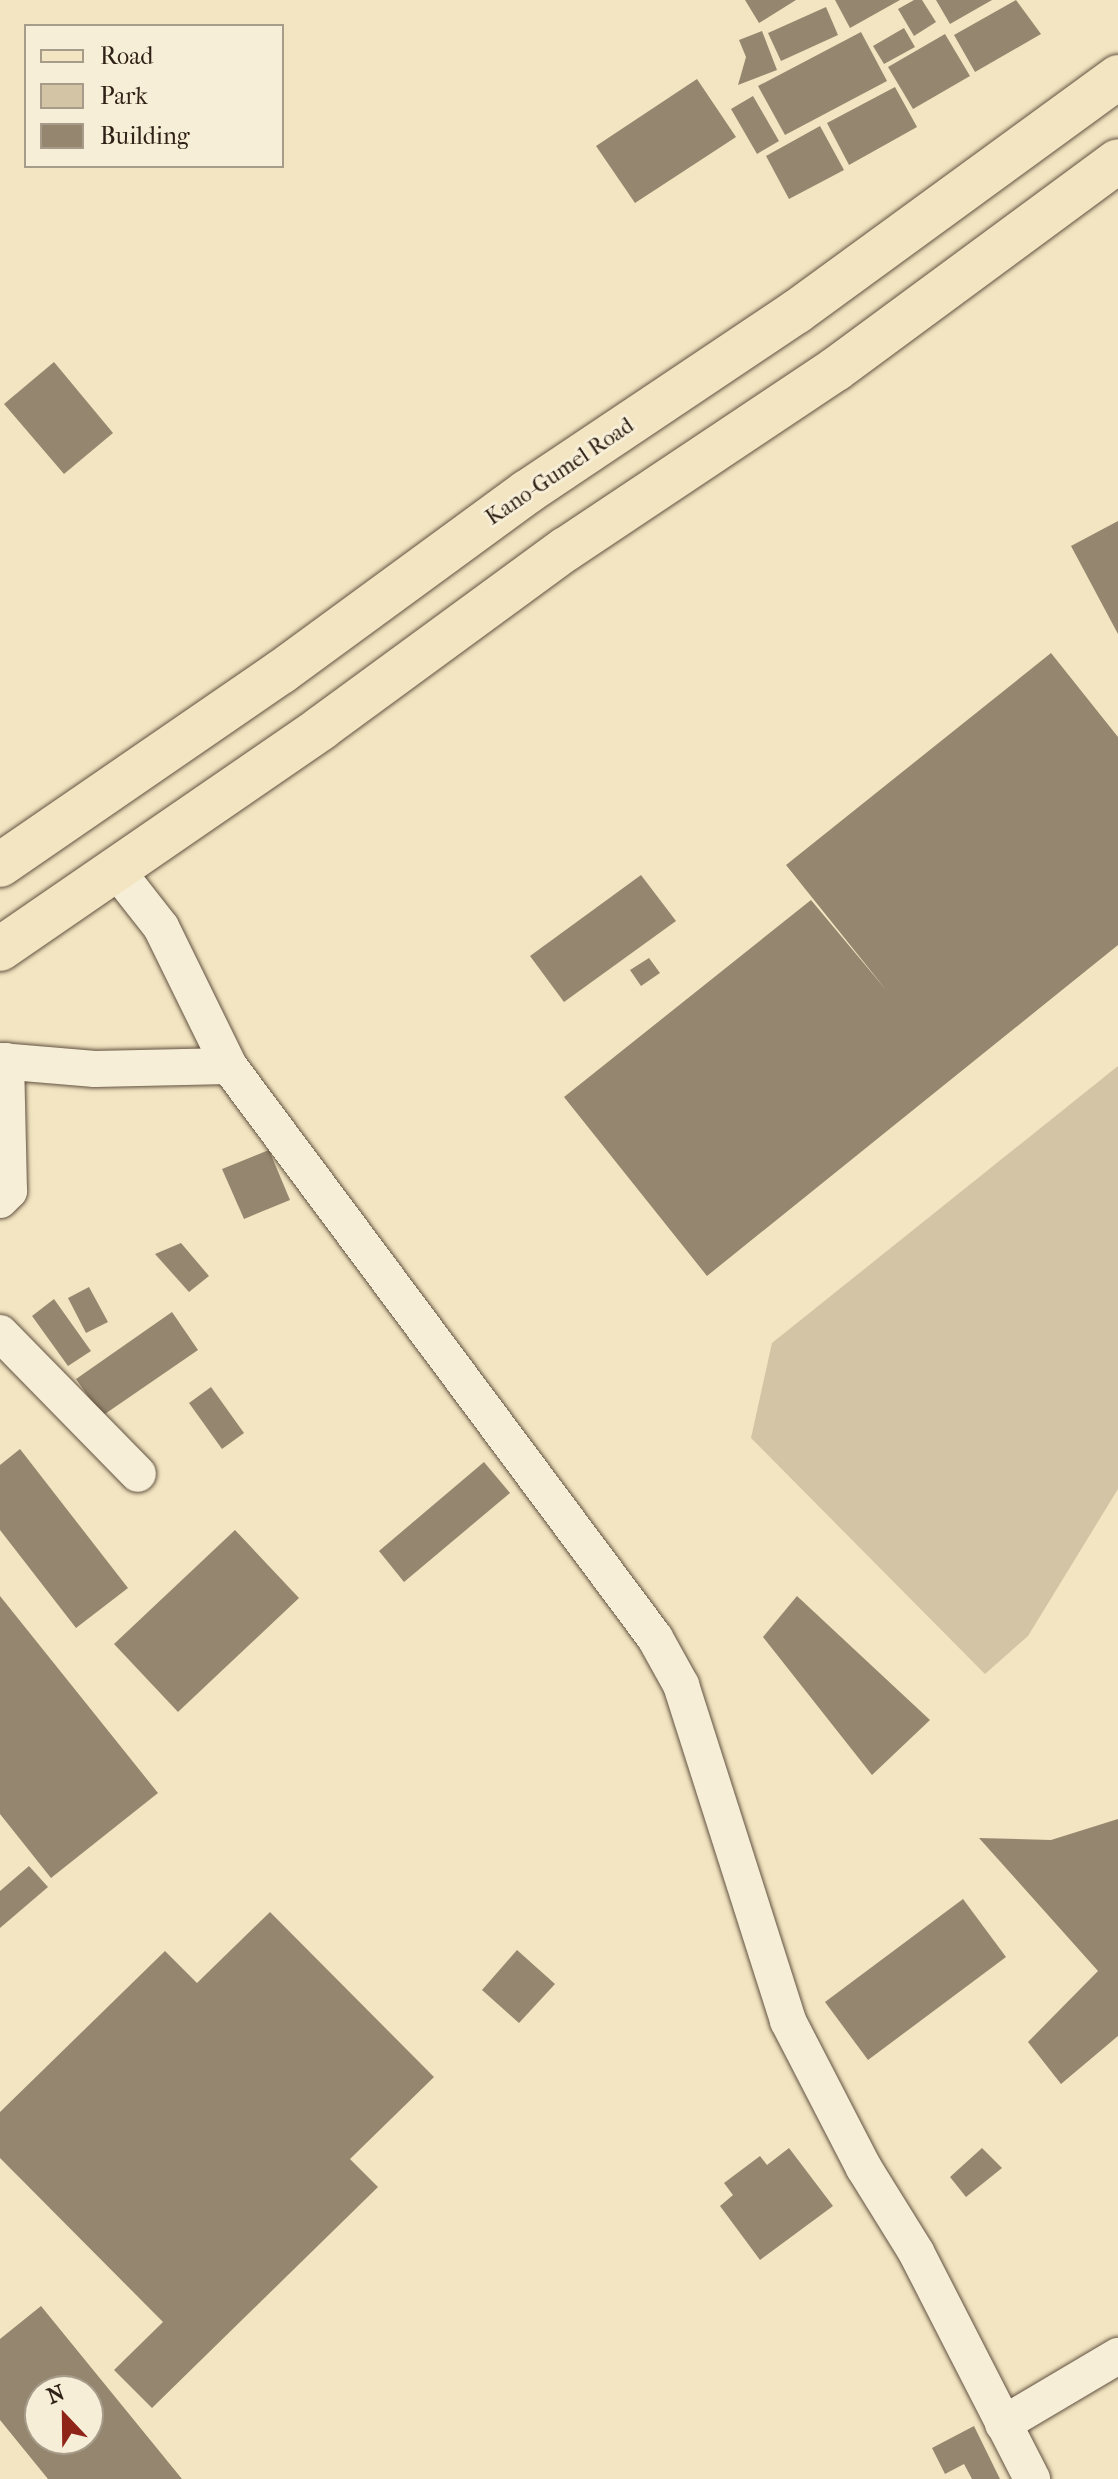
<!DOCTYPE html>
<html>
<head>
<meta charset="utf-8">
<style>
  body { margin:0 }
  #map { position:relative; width:1118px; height:2479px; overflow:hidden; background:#f3e5c1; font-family:"IM FELL French Canon",serif }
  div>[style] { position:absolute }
  .green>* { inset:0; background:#d2c4a4 }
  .building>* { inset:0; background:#95876f }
  .roads { filter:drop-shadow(0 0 2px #615241) drop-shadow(0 0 2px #615241) }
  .minor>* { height:36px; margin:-18px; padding:0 18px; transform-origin:18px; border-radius:18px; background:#f7eed7 }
  .major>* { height:44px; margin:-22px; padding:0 22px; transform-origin:22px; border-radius:22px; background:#f3e5c1 }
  span { translate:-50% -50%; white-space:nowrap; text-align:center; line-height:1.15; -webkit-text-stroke:6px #f7eed7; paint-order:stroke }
  .street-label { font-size:22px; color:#302116 }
  .legend { position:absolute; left:24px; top:24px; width:260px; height:144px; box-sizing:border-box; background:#f7eed7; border:2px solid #a79c8a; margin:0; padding:10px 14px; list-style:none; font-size:24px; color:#302116 }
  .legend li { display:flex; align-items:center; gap:16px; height:40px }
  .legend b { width:40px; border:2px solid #a79c8a }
  .north { position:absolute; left:24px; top:2375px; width:80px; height:80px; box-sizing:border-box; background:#f7eed7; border:2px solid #a79c8a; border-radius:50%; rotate:338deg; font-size:22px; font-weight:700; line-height:32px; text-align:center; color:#302116 }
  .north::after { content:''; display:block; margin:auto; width:28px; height:36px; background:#8f2418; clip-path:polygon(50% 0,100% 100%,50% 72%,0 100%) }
</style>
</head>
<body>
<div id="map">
  <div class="green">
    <i style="clip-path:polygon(1118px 1066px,1118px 1489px,1028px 1636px,985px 1674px,751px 1438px,772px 1343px)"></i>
  </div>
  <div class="building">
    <i style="clip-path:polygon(745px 0,796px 0,759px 23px)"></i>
    <i style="clip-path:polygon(835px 0,900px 0,850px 28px)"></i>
    <i style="clip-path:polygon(914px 0,922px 0,936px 22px,914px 36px,898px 9px)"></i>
    <i style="clip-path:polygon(936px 0,992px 0,950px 24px)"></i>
    <i style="clip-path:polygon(1016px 0,1041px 34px,975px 72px,954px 35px)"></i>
    <i style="clip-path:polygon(826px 7px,838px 35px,781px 61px,768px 33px)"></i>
    <i style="clip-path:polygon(904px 28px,915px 47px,884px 64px,873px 46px)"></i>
    <i style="clip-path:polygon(762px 31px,777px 70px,738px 85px,746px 57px,739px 40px)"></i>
    <i style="clip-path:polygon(861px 32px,887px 81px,785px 135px,758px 86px)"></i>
    <i style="clip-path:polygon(945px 34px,970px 76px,913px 109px,888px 67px)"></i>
    <i style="clip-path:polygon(697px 79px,736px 137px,635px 203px,596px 146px)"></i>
    <i style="clip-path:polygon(895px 87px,917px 127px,849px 165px,827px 123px)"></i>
    <i style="clip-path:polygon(753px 96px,779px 141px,757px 154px,731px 109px)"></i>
    <i style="clip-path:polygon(820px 126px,844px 170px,789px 199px,766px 156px)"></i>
    <i style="clip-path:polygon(54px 362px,113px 433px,64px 474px,4px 404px)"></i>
    <i style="clip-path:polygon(1118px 521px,1118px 634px,1071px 546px)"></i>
    <i style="clip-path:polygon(1051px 653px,1118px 737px,1118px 945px,707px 1276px,564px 1097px,811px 900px,887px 991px,786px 865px)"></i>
    <i style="clip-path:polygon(641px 875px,676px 921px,564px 1002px,530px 956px)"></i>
    <i style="clip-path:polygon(649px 958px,660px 973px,641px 986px,630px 970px)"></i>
    <i style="clip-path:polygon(269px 1150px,290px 1200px,244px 1219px,222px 1169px)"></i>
    <i style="clip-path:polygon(181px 1243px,209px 1276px,189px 1292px,155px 1254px)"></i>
    <i style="clip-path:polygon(89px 1287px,108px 1322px,86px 1333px,68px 1298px)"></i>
    <i style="clip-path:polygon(54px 1299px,91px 1351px,68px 1366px,32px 1316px)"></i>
    <i style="clip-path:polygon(172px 1312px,198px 1350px,102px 1416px,76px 1379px)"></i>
    <i style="clip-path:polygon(211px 1387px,244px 1433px,222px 1449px,189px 1403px)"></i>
    <i style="clip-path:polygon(20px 1449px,128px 1588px,76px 1628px,0 1530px,0 1465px)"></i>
    <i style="clip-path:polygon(484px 1462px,510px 1493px,404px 1582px,379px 1551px)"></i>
    <i style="clip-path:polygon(235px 1530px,299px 1598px,178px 1712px,114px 1644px)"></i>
    <i style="clip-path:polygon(0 1596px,158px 1793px,51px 1878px,0 1814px)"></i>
    <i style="clip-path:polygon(797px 1596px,930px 1720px,872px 1775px,763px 1637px)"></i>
    <i style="clip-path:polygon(1118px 1819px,1118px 2036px,1061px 2084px,1028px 2042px,1098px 1971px,979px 1838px,1051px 1840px)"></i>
    <i style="clip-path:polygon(29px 1866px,48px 1887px,0 1928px,0 1891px)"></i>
    <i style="clip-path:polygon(963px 1899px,1006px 1957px,868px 2060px,825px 2002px)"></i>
    <i style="clip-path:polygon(270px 1912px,434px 2077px,350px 2159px,378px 2187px,152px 2408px,114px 2370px,163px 2322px,0 2158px,0 2112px,165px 1951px,197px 1983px)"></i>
    <i style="clip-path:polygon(517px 1950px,555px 1984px,519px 2023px,482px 1990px)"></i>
    <i style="clip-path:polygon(789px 2148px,833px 2206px,760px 2260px,720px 2206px,733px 2195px,724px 2183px,760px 2156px,767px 2165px)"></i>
    <i style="clip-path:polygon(982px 2148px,1002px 2168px,966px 2197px,950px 2177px)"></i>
    <i style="clip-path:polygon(evenodd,41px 2306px,182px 2479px,48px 2479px,0 2420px,0 2339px,41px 2306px,40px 2391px,88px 2391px,88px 2439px,40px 2439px,40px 2391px)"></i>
    <i style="clip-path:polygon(974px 2426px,1000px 2479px,972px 2479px,964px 2464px,945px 2474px,932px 2448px)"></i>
  </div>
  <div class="roads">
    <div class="minor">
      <i style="left:117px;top:871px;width:71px;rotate:51.8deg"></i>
      <i style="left:161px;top:927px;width:155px;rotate:63.9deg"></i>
      <i style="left:229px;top:1066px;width:713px;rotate:53.32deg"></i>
      <i style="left:655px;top:1638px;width:54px;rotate:61deg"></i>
      <i style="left:681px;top:1685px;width:353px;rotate:72.3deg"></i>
      <i style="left:788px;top:2021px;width:165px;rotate:62.7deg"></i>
      <i style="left:864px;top:2168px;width:99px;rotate:58.2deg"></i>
      <i style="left:916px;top:2252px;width:255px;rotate:62.9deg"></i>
      <i style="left:0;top:1061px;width:95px;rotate:4.8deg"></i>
      <i style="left:95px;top:1069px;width:134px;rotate:-1.3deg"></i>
      <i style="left:0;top:1200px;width:13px;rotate:-45deg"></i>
      <i style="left:9px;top:1191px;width:130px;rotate:-91.3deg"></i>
      <i style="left:0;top:1333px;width:197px;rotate:45.6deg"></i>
      <i style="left:1003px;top:2424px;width:134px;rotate:-30.6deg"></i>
    </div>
    <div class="major">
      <i style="left:0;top:865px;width:341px;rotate:-34.5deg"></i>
      <i style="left:281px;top:672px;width:305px;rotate:-36.2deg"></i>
      <i style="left:527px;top:492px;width:324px;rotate:-33.8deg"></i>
      <i style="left:796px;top:312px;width:399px;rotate:-36.1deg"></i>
      <i style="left:0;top:949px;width:390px;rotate:-34.5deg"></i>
      <i style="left:321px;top:728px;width:303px;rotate:-36.2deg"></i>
      <i style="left:566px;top:549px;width:324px;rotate:-33.7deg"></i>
      <i style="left:836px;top:369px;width:350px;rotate:-36.4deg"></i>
    </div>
  </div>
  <div class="street-label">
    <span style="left:560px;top:472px;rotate:-34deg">Kano-Gumel Road</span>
  </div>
  <ul class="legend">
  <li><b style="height:10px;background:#f3e5c1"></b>Road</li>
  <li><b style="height:22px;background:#d2c4a4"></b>Park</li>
  <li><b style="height:22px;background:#95876f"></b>Building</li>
  </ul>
  <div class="north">N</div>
</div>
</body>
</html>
